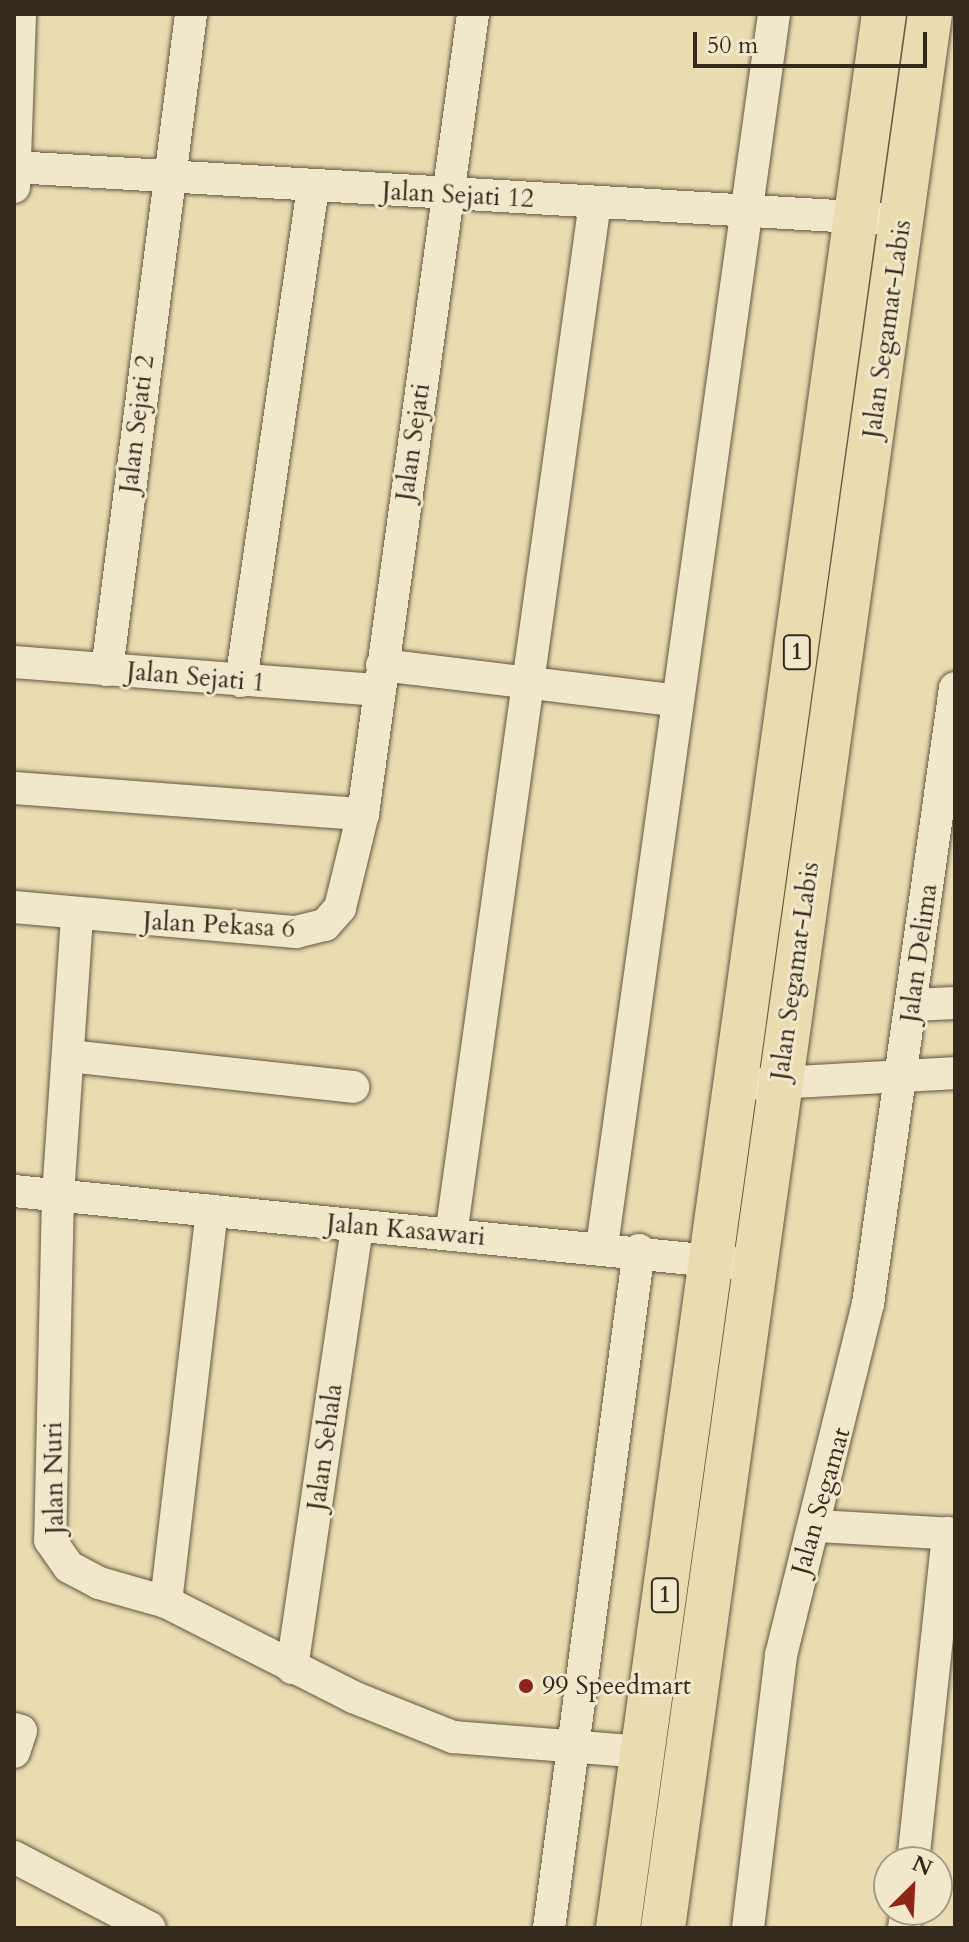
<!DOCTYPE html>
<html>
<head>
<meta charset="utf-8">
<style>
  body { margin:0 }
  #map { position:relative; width:969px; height:1942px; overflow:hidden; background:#eadcb0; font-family:Cardo,serif }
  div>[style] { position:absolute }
  .roads { filter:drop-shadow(0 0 2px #625642) drop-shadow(0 0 2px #625642) }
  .minor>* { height:32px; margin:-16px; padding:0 16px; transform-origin:16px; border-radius:16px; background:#f1e8cc }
  .highway>* { height:44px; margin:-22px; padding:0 22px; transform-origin:22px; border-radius:22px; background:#eadcb0 }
  .dots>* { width:22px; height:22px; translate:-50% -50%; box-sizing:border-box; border:4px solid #f1e8cc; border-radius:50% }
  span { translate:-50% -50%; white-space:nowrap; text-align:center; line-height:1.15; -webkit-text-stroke:6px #f1e8cc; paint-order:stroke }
  .shield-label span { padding:2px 6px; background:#f1e8cc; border:2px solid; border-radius:6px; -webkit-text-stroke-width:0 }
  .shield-label { font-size:24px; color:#34291d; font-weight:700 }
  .street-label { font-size:26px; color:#34291d }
  .poi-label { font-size:26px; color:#34291d }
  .left { translate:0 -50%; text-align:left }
  .frame { position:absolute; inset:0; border:16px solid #34291d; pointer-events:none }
  .north { position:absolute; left:873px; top:1846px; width:80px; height:80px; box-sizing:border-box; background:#f1e8cc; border:2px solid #a59c86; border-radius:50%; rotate:24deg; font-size:22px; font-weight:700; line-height:32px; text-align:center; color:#34291d }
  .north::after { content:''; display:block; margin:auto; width:28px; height:36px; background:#8f2418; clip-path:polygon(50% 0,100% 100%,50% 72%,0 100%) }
  .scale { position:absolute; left:693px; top:32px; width:234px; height:36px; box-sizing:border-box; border:4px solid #34291d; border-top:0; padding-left:10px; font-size:24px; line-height:28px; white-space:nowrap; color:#34291d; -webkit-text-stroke:6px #f1e8cc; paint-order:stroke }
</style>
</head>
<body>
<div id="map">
  <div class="roads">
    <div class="minor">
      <i style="left:14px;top:167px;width:891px;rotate:3.41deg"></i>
      <i style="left:14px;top:187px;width:173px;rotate:-88deg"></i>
      <i style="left:14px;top:662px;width:366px;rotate:4.4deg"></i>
      <i style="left:382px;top:665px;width:293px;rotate:6.9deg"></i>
      <i style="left:107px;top:670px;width:661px;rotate:-82.7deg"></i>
      <i style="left:241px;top:681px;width:498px;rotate:-81.7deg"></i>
      <i style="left:14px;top:788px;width:350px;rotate:4.3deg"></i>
      <i style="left:14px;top:907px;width:283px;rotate:5.1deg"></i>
      <i style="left:296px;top:932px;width:30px;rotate:-14deg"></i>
      <i style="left:325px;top:925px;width:23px;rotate:-49deg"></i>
      <i style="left:340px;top:908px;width:97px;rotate:-76.3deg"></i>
      <i style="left:363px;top:814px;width:808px;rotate:-82.17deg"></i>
      <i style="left:77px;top:917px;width:279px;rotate:93.9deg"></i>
      <i style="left:58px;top:1195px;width:345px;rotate:91.3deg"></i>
      <i style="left:50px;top:1540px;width:33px;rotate:55deg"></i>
      <i style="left:69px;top:1567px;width:34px;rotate:28deg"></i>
      <i style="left:99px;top:1583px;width:70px;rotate:15.8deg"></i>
      <i style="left:166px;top:1602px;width:210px;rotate:26.9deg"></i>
      <i style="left:353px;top:1697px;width:108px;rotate:21.8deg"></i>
      <i style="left:453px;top:1737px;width:191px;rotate:4.5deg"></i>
      <i style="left:913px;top:1005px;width:42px;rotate:-2.7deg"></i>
      <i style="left:69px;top:1056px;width:286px;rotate:6.2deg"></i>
      <i style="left:760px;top:1084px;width:195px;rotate:-3.2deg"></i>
      <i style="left:14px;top:1191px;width:721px;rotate:5.73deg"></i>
      <i style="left:451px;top:1235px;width:1042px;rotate:-82.06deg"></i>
      <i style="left:602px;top:1246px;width:1244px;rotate:-82.05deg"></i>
      <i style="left:817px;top:1526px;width:138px;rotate:3.3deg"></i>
      <i style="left:166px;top:1602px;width:394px;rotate:-83.3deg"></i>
      <i style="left:292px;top:1668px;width:447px;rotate:-81.6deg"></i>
      <i style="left:14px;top:1729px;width:7px;rotate:16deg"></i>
      <i style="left:21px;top:1731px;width:22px;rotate:108deg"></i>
      <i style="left:14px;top:1857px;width:153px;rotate:27.6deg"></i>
      <i style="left:913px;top:1862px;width:331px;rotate:-83.9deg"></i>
      <i style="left:549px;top:1928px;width:684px;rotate:-82.44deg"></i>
      <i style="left:748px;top:1928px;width:275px;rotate:-83.1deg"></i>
      <i style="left:781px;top:1655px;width:362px;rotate:-76.1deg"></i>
      <i style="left:868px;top:1304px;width:622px;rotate:-81.96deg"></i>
      <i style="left:904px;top:1928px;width:18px;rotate:-81deg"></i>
    </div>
    <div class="highway">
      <i style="left:618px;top:1928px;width:1932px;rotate:-82.09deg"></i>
      <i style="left:663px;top:1928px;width:1933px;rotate:-82.06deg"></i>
    </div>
  </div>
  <div class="dots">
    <i style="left:526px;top:1686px;background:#8f2418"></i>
  </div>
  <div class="shield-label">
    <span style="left:797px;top:652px">1</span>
    <span style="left:665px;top:1595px">1</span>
  </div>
  <div class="street-label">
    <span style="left:458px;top:195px;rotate:3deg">Jalan Sejati 12</span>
    <span style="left:887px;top:329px;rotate:-82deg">Jalan Segamat-Labis</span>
    <span style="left:137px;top:424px;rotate:-83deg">Jalan Sejati 2</span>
    <span style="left:413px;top:442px;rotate:-82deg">Jalan Sejati</span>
    <span style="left:196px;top:677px;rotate:5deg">Jalan Sejati 1</span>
    <span style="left:219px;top:925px;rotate:3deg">Jalan Pekasa 6</span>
    <span style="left:919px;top:953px;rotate:-82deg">Jalan Delima</span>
    <span style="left:795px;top:971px;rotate:-82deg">Jalan Segamat-Labis</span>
    <span style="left:406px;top:1230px;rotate:5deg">Jalan Kasawari</span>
    <span style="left:325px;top:1447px;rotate:-82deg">Jalan Sehala</span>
    <span style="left:54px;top:1478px;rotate:-91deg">Jalan Nuri</span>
    <span style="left:821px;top:1501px;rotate:-74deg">Jalan Segamat</span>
  </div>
  <div class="poi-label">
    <span class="left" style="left:542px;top:1686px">99 Speedmart</span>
  </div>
  <div class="frame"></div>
  <div class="north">N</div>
  <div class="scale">50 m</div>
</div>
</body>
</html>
